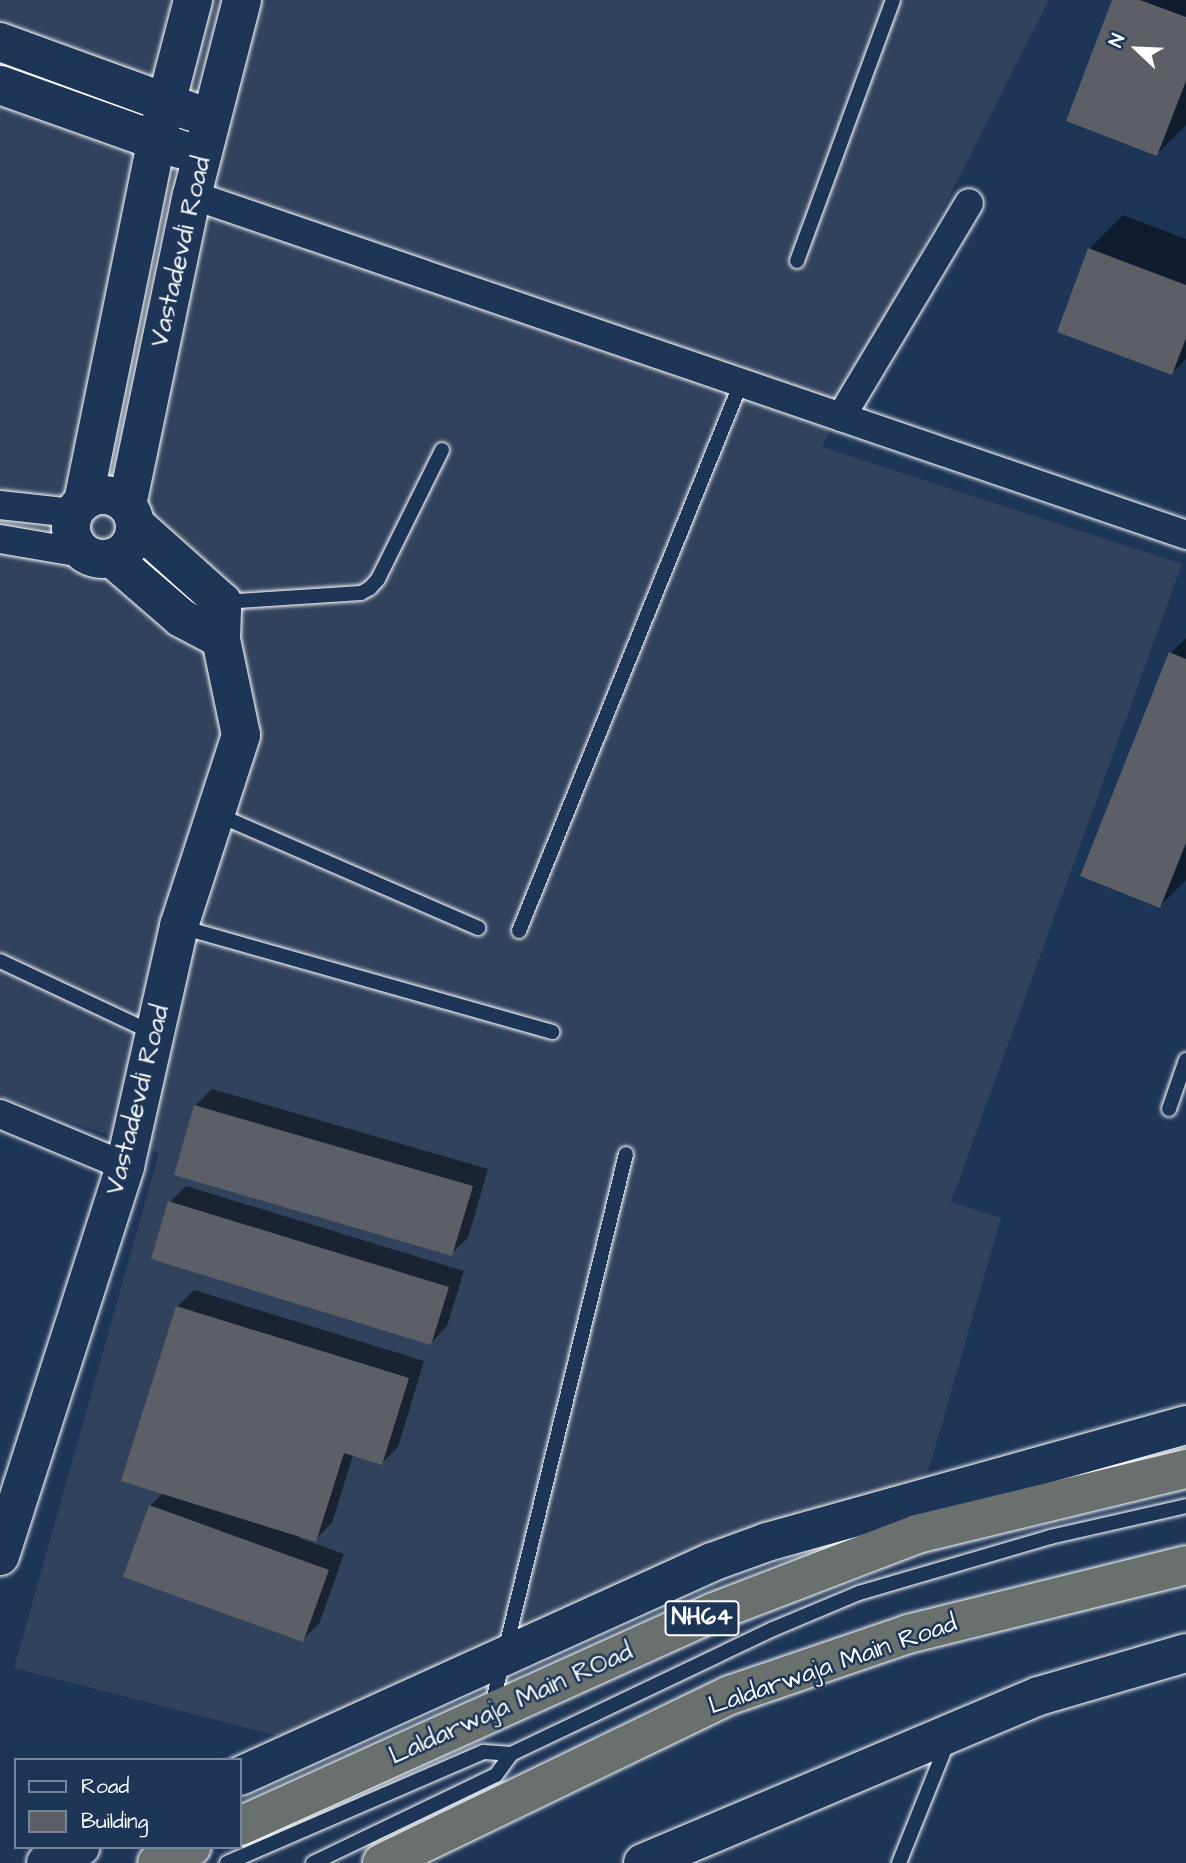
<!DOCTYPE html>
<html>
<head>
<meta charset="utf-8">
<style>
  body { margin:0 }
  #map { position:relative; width:1186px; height:1863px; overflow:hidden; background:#1d3557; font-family:"Architects Daughter",sans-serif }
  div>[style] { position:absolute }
  .built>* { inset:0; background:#30425c }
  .shadow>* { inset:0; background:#0007 }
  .building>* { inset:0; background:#5d5f67 }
  .roads { filter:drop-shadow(0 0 2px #fff) drop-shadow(0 0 2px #fff) }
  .lane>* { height:14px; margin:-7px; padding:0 7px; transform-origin:7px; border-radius:7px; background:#1d3557 }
  .street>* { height:28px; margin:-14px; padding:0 14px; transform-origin:14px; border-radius:14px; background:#1d3557 }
  .secondary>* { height:38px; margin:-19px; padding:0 19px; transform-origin:19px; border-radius:19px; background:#1d3557 }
  .secondary>.ring { margin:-19px; padding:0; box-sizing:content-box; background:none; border:38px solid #1d3557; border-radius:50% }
  .highway>* { height:38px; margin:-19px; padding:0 19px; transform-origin:19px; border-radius:19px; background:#6a706d }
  span { translate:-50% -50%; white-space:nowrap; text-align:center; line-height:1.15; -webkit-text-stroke:5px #1d3557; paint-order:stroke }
  .shield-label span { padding:2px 5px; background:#1d3557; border:2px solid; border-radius:5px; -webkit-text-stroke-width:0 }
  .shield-label { font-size:24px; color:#fff; font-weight:700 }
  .street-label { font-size:26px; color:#fff }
  .legend { position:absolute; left:14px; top:1758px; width:228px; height:91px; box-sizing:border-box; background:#1d3557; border:2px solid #77869a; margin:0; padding:9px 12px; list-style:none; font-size:21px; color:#fff }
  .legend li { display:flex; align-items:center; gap:14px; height:35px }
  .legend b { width:35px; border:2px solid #77869a }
  .north { position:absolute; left:1102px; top:14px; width:70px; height:70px; -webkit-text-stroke:5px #1d3557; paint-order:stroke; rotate:293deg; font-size:19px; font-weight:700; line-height:28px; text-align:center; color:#fff }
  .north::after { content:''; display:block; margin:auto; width:24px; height:32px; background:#fff; clip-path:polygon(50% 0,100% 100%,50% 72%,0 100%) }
</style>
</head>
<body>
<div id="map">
  <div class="built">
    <i style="clip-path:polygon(0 0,1049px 0,822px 447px,1182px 564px,951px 1202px,1001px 1218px,924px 1486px,286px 1738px,14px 1668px,159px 1153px,0 1097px)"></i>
  </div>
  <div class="shadow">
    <i style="clip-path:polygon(1114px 0,1186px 0,1186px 125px,1157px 154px)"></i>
    <i style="clip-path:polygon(1123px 215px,1186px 239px,1186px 359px,1172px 373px,1089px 249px)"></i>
    <i style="clip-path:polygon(1186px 638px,1186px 880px,1160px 906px,1171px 653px)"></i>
    <i style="clip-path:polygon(212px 1089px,488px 1169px,468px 1238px,451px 1254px,195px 1106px)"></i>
    <i style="clip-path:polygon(186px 1186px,464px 1271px,447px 1326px,431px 1343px,170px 1202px)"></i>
    <i style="clip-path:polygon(194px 1290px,424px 1361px,398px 1447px,382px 1463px,353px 1455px,332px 1523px,315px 1540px,300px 1535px,299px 1538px,344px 1554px,319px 1624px,302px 1640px,150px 1506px,164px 1492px,123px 1480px,178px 1306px)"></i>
  </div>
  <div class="building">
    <i style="clip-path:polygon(1112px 0,1140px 0,1186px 17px,1186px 81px,1157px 156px,1066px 121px)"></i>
    <i style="clip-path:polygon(1088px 248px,1186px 285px,1186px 338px,1172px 375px,1057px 332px)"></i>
    <i style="clip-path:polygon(1169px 652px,1186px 659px,1186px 843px,1160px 908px,1080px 876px)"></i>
    <i style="clip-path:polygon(194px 1105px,473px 1186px,452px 1256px,174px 1175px)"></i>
    <i style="clip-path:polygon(168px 1201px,449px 1287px,431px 1345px,151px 1259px)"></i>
    <i style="clip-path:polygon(176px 1306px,409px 1378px,382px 1465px,344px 1453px,316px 1542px,121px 1481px)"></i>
    <i style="clip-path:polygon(149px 1505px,329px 1570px,303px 1642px,123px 1577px)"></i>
  </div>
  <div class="roads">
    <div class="lane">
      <i style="left:797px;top:261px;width:278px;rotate:-69.8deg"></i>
      <i style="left:223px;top:602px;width:138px;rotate:-3.7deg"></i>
      <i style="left:361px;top:593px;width:10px;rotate:-29deg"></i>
      <i style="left:370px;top:588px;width:12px;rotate:-48deg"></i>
      <i style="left:378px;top:579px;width:144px;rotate:-63.6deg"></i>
      <i style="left:216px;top:814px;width:286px;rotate:23.5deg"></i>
      <i style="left:181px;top:927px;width:386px;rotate:15.8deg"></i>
      <i style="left:519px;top:931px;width:591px;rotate:-67.95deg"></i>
      <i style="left:0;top:961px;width:169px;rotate:25.2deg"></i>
      <i style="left:1169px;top:1109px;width:52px;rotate:-70.9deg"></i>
      <i style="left:491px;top:1709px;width:571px;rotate:-76.33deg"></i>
      <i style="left:227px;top:1863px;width:280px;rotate:-23.4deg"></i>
      <i style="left:484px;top:1752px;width:27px;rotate:4deg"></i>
      <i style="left:313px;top:1863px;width:203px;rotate:-25.7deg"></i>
      <i style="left:496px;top:1775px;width:26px;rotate:-54deg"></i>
      <i style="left:511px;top:1754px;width:290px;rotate:-25.5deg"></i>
      <i style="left:773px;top:1629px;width:93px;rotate:-22.7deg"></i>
      <i style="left:859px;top:1593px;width:199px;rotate:-16.3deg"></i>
      <i style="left:1050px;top:1537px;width:139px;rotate:-12.8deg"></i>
      <i style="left:899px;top:1863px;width:131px;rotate:-68.1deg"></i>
    </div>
    <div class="street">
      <i style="left:192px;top:195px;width:1051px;rotate:18.88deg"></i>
      <i style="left:841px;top:417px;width:249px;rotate:-59.1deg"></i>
      <i style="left:0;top:505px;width:73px;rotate:6.3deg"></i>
      <i style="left:0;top:539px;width:83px;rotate:9.7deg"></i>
      <i style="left:0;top:1114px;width:135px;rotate:22.6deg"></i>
    </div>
    <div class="secondary">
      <i style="left:0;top:42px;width:204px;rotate:20deg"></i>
      <i style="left:0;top:85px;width:191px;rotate:19.6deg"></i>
      <i class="ring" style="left:71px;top:495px;width:26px;height:26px"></i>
      <i style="left:83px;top:502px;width:367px;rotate:-78.5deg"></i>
      <i style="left:156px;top:142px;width:147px;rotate:-75.4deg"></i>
      <i style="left:127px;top:505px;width:317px;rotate:-78.2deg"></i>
      <i style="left:192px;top:195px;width:201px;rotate:-75.6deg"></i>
      <i style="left:113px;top:559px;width:90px;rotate:40.9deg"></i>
      <i style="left:181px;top:618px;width:45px;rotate:27.7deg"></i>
      <i style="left:0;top:1556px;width:410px;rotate:-72.2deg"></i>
      <i style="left:125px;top:1166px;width:246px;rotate:-77.3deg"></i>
      <i style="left:179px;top:926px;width:201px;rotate:-72deg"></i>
      <i style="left:241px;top:735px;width:98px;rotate:-101.8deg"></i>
      <i style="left:221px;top:639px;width:37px;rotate:-88deg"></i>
      <i style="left:222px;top:602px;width:115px;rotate:-138.2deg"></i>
      <i style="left:240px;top:1776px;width:518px;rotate:-24.39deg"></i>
      <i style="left:712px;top:1562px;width:59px;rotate:-20deg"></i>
      <i style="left:767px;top:1542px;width:435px;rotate:-15.6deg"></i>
      <i style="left:46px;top:1863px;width:38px;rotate:-25deg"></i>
      <i style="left:643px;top:1863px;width:430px;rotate:-22.9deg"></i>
      <i style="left:1039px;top:1696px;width:153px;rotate:-16.3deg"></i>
    </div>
    <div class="highway">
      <i style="left:240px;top:1826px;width:520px;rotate:-24.3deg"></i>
      <i style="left:714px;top:1612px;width:217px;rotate:-21deg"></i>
      <i style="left:917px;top:1534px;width:277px;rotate:-13.6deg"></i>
      <i style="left:157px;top:1863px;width:38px;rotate:-25deg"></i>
      <i style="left:382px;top:1863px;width:386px;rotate:-25.8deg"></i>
      <i style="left:730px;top:1695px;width:188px;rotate:-18.9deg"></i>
      <i style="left:908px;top:1634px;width:286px;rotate:-13.9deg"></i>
    </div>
  </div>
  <div class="shield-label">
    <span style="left:702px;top:1618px">NH64</span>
  </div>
  <div class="street-label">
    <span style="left:181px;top:252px;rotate:-77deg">Vastadevdi Road</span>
    <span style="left:138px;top:1100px;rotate:-76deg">Vastadevdi Road</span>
    <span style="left:833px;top:1665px;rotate:-19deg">Laldarwaja Main Road</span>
    <span style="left:511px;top:1704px;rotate:-24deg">Laldarwaja Main ROad</span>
  </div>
  <ul class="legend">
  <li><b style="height:9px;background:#1d3557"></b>Road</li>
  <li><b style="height:19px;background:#5d5f67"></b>Building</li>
  </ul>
  <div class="north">N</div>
</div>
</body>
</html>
